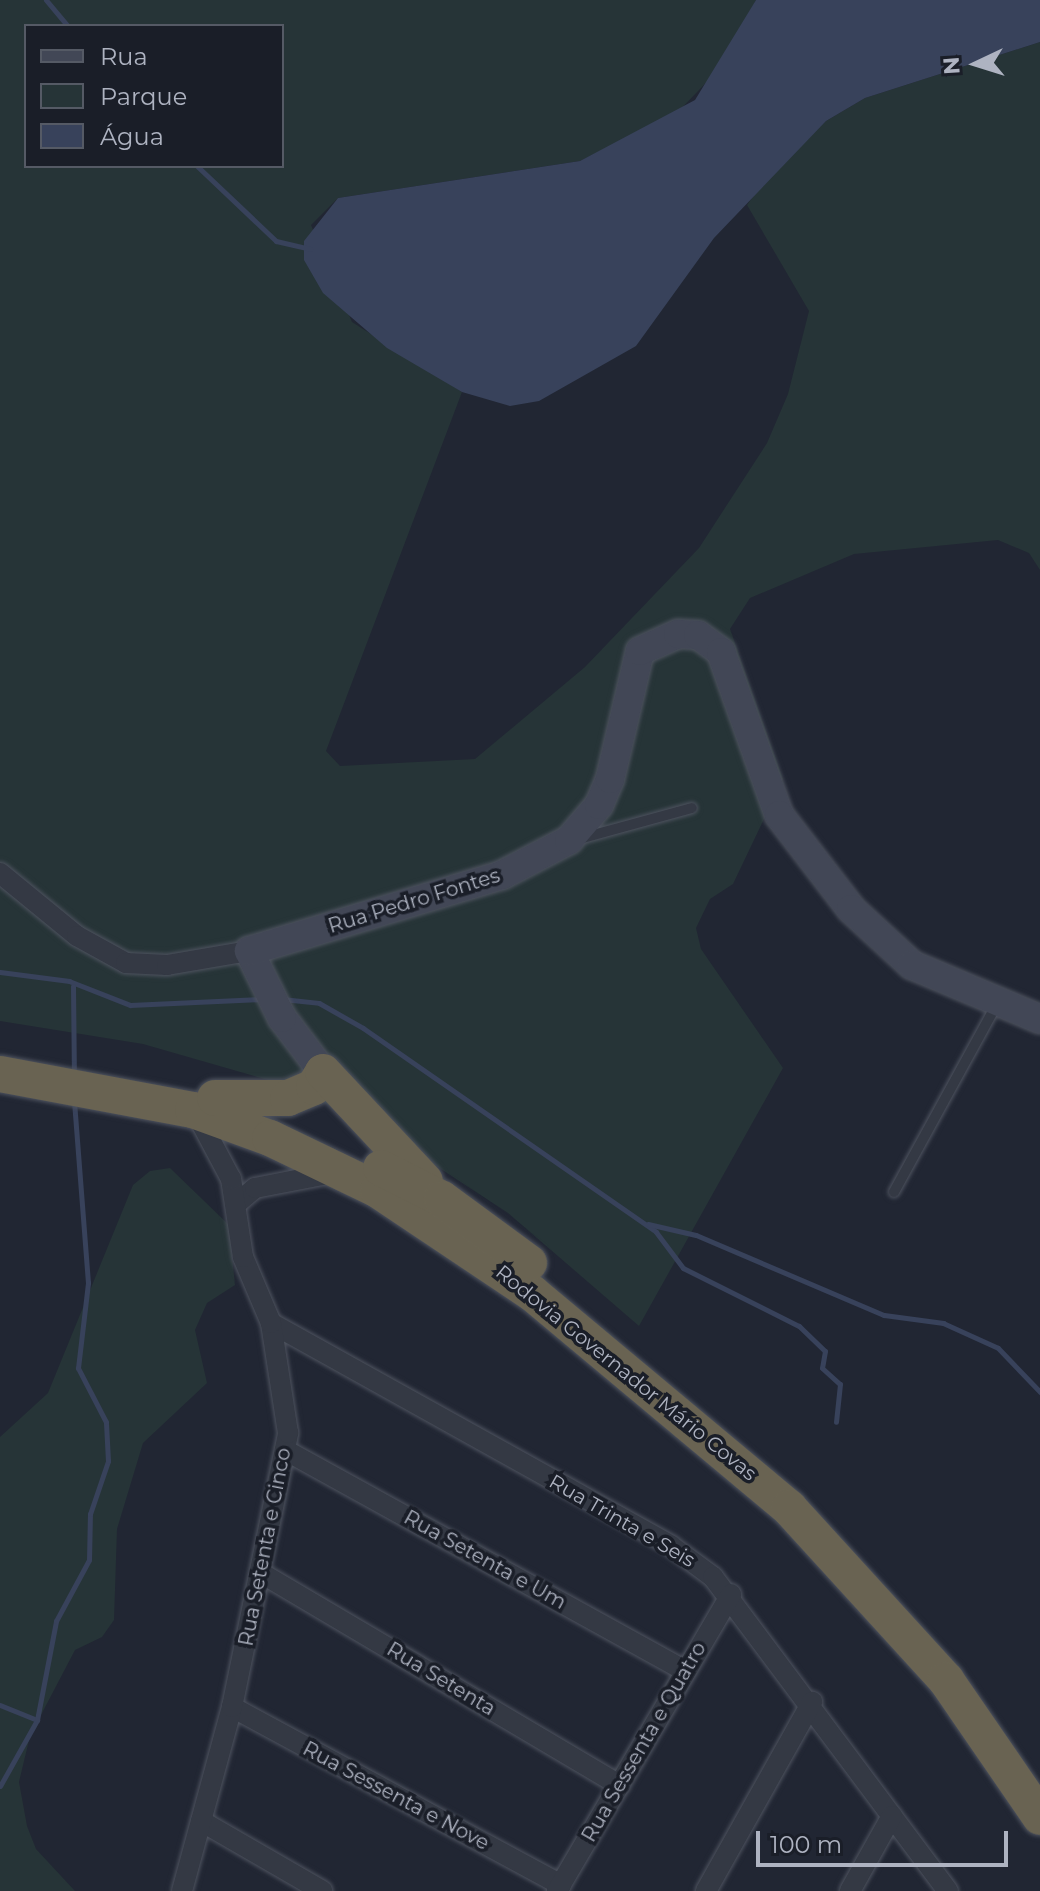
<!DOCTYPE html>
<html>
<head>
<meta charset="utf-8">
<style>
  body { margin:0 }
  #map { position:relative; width:1040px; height:1891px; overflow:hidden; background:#212633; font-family:Montserrat,sans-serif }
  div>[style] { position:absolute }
  .green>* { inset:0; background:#263437 }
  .water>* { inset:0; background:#38425b }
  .stream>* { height:5px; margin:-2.5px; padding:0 2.5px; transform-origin:2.5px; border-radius:2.5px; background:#38425b }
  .roads { filter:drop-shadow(0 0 2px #4e535f) drop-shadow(0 0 2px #4e535f) }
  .lane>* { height:10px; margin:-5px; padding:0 5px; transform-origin:5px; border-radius:5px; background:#343944 }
  .street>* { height:20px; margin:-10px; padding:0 10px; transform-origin:10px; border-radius:10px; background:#343944 }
  .secondary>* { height:28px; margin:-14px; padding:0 14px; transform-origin:14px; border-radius:14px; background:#424756 }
  .highway>* { height:36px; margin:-18px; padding:0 18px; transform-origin:18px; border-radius:18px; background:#696352 }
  span { translate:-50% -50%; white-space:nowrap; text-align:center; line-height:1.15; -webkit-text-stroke:7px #1a1e28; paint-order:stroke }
  .street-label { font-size:20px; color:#aeb3c1 }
  .legend { position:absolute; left:24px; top:24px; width:260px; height:144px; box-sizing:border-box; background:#1a1e28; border:2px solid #555a65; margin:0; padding:10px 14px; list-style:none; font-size:24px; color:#aeb3c1 }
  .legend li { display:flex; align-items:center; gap:16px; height:40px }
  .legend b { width:40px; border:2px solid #555a65 }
  .north { position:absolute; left:936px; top:24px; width:80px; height:80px; -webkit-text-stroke:6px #1a1e28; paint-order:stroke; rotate:266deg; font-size:22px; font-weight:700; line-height:32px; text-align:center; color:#aeb3c1 }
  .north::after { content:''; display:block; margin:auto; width:28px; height:36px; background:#aeb3c1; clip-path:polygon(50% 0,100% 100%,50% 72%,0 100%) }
  .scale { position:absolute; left:756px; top:1831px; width:252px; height:36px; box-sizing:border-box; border:4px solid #aeb3c1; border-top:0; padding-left:10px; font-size:24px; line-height:28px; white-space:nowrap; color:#aeb3c1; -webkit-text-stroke:6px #1a1e28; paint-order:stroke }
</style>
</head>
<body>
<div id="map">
  <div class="green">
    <i style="clip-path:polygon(evenodd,0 0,756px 0,720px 68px,677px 113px,580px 161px,338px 198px,311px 225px,352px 322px,462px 392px,326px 751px,340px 766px,475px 759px,585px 667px,699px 548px,767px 443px,788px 394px,809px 311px,747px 205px,769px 174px,826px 121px,865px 98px,1040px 42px,1040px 570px,1029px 553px,998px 540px,854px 554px,750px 598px,730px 629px,783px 779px,733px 884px,710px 899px,696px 928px,701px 949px,783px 1068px,639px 1326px,508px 1213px,386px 1133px,292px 1087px,143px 1044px,0 1021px,0 0,26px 26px,282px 26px,282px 166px,26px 166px,26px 26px)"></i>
    <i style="clip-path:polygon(170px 1168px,229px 1225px,235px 1285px,207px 1303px,195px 1330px,207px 1383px,143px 1443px,117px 1529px,114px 1620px,102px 1637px,75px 1650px,30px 1736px,19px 1782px,27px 1826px,36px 1849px,75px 1891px,0 1891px,0 1437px,48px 1393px,133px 1185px,150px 1171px)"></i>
  </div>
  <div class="water">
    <i style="clip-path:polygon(756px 0,1040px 0,1040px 42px,865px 98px,826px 121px,714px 238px,636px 346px,539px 401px,510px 406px,462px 392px,387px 348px,323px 293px,304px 260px,304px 241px,338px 198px,580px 161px,695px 100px)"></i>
  </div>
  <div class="stream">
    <i style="left:46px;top:0;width:34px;rotate:50deg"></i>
    <i style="left:197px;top:166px;width:109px;rotate:43.5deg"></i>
    <i style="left:276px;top:241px;width:35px;rotate:13deg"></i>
    <i style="left:0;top:972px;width:70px;rotate:7.4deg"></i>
    <i style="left:69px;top:981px;width:66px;rotate:21.5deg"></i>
    <i style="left:130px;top:1005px;width:134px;rotate:-2.6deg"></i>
    <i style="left:73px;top:986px;width:89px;rotate:89.4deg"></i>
    <i style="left:282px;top:999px;width:37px;rotate:6deg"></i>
    <i style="left:319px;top:1003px;width:51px;rotate:29.6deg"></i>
    <i style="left:363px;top:1028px;width:357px;rotate:34.8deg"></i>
    <i style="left:656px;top:1232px;width:45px;rotate:53.1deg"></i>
    <i style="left:683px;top:1268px;width:130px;rotate:26.6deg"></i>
    <i style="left:799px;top:1326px;width:36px;rotate:44deg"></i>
    <i style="left:825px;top:1351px;width:17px;rotate:100deg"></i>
    <i style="left:822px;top:1368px;width:24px;rotate:42deg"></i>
    <i style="left:840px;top:1384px;width:38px;rotate:96deg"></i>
    <i style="left:648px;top:1224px;width:49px;rotate:12.9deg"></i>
    <i style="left:696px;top:1235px;width:204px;rotate:23.1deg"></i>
    <i style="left:884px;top:1315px;width:60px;rotate:7.7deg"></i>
    <i style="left:943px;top:1323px;width:60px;rotate:24.4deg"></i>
    <i style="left:998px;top:1348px;width:61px;rotate:46.3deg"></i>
    <i style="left:0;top:1705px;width:40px;rotate:22deg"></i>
    <i style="left:0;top:1786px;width:76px;rotate:-60.7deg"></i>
    <i style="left:37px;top:1720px;width:101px;rotate:-79.1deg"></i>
    <i style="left:56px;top:1621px;width:69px;rotate:-61.6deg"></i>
    <i style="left:89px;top:1560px;width:46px;rotate:-88.8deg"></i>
    <i style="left:90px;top:1514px;width:56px;rotate:-71.2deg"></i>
    <i style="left:108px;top:1461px;width:39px;rotate:-93deg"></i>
    <i style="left:106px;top:1422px;width:61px;rotate:-117.4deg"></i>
    <i style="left:78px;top:1368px;width:86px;rotate:-83.3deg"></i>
    <i style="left:88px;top:1283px;width:183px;rotate:-94.4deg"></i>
  </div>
  <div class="roads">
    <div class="lane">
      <i style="left:575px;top:840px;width:121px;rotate:-15.3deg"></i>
      <i style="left:894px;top:1192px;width:214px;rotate:-61.3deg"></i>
    </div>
    <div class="street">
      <i style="left:0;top:873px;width:99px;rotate:39.3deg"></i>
      <i style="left:77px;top:936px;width:56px;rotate:28.9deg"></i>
      <i style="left:126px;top:963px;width:41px;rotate:2.8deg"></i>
      <i style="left:167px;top:965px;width:83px;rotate:-9.7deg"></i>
      <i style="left:236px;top:1204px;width:25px;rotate:-40deg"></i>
      <i style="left:255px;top:1188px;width:78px;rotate:-11deg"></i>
      <i style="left:271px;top:1323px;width:458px;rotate:29.1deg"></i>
      <i style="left:671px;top:1546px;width:52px;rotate:36.4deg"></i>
      <i style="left:713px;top:1577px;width:392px;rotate:53.2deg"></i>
      <i style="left:285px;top:1450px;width:457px;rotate:28.9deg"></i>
      <i style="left:261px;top:1573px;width:417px;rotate:30.6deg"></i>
      <i style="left:232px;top:1707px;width:374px;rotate:28.4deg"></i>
      <i style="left:201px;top:1821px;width:140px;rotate:30deg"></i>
      <i style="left:182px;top:1891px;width:191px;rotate:-74.8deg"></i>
      <i style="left:232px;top:1707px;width:280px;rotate:-78.4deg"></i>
      <i style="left:288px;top:1433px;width:111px;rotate:-98.8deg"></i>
      <i style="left:271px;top:1323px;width:72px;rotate:-113deg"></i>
      <i style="left:243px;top:1257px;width:79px;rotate:-98.7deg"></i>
      <i style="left:231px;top:1179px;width:70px;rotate:-118deg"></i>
      <i style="left:557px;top:1891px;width:344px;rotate:-59.6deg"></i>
      <i style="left:706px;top:1891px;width:217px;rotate:-60.7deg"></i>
      <i style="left:850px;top:1891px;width:86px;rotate:-60.8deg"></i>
    </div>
    <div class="secondary">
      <i style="left:323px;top:1072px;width:68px;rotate:-127.2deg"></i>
      <i style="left:282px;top:1018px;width:75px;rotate:-116.2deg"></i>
      <i style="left:249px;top:951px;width:264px;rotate:-16.7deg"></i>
      <i style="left:502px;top:875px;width:76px;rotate:-27.6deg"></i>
      <i style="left:569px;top:840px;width:46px;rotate:-49.4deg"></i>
      <i style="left:599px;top:805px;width:28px;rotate:-67deg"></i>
      <i style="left:610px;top:779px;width:131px;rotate:-76.8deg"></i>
      <i style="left:640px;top:651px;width:42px;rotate:-24.1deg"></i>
      <i style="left:678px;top:634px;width:20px;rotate:3deg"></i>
      <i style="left:698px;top:635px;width:29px;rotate:36deg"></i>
      <i style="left:721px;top:652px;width:173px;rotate:70.4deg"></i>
      <i style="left:779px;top:815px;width:118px;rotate:52.5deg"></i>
      <i style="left:851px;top:909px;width:83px;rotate:42.6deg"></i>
      <i style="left:912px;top:965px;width:139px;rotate:22.9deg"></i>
    </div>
    <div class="highway">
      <i style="left:0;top:1074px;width:196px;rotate:10.6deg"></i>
      <i style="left:193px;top:1110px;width:82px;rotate:20deg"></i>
      <i style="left:270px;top:1138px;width:120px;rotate:25.7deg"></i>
      <i style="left:378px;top:1190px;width:185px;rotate:33.8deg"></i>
      <i style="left:532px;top:1293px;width:335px;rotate:39.9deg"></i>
      <i style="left:789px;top:1508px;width:233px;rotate:47.6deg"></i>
      <i style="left:946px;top:1680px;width:166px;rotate:55.5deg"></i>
      <i style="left:215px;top:1098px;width:73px"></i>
      <i style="left:288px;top:1098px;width:28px;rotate:-23deg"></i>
      <i style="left:314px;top:1087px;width:17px;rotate:-59deg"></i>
      <i style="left:323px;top:1072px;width:149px;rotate:46.9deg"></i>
      <i style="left:381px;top:1168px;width:68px;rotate:26.9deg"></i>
      <i style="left:442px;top:1199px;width:108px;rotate:36.3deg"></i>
    </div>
  </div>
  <div class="street-label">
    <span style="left:414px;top:901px;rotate:-17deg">Rua Pedro Fontes</span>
    <span style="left:626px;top:1373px;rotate:39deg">Rodovia Governador Mário Covas</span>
    <span style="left:622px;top:1521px;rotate:30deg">Rua Trinta e Seis</span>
    <span style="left:265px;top:1547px;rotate:-79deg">Rua Setenta e Cinco</span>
    <span style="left:485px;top:1560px;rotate:29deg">Rua Setenta e Um</span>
    <span style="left:441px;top:1679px;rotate:31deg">Rua Setenta</span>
    <span style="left:644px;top:1742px;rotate:-60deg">Rua Sessenta e Quatro</span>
    <span style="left:396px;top:1796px;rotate:28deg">Rua Sessenta e Nove</span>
  </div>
  <ul class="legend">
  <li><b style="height:10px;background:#424756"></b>Rua</li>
  <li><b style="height:22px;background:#263437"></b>Parque</li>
  <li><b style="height:22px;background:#38425b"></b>Água</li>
  </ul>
  <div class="north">N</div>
  <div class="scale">100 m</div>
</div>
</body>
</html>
